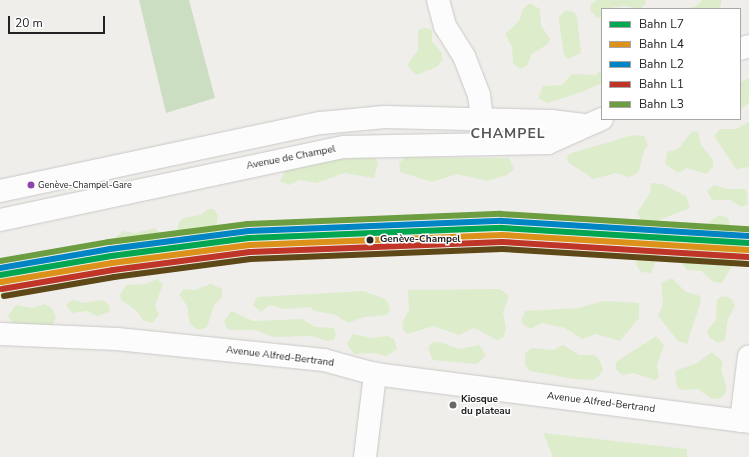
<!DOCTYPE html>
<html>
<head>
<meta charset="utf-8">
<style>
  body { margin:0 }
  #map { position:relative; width:749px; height:457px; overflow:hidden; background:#f0eeeb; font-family:"Nunito Sans",sans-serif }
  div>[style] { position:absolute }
  .grass>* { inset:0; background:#ddeccb }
  .forest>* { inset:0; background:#cbdec1 }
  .roads { filter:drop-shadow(0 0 1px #c9c8c7) drop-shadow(0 0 1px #c9c8c7) }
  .minor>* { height:22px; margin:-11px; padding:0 11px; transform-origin:11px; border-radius:11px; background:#fdfcfc }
  .rail-1>* { height:6px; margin:-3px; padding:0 3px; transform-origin:3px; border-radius:3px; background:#00a651 }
  .rail-2>* { height:6px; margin:-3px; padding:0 3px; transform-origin:3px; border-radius:3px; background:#dc911b }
  .rail-3>* { height:6px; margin:-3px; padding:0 3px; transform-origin:3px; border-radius:3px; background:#0085c4 }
  .rail-4>* { height:6px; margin:-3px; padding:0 3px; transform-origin:3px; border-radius:3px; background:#bf3527 }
  .rail-5>* { height:6px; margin:-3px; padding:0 3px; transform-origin:3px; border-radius:3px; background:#6c9d40 }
  .rail-6>* { height:6px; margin:-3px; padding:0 3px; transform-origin:3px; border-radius:3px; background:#5f4817 }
  .dots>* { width:11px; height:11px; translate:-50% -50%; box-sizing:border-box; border:2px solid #fff; border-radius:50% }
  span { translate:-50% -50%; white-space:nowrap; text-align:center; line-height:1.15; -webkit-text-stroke:3px #fff; paint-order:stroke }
  .bus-label { font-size:9px; color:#222 }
  .left { translate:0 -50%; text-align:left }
  .street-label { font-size:10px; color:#222 }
  .stop-label { font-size:10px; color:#222; font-weight:700 }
  .poi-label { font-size:10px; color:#222; font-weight:700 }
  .district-label { font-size:14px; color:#555; font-weight:700; letter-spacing:1px }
  .legend { position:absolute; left:601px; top:8px; width:140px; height:112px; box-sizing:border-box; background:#fff; border:1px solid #a7a7a7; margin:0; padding:5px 7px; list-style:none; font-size:12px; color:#222 }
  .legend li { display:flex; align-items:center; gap:8px; height:20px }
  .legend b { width:20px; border:1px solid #a7a7a7 }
  .scale { position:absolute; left:8px; top:16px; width:97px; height:18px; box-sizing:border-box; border:2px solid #222; border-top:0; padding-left:5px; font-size:12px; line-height:14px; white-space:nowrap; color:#222; -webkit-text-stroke:3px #fff; paint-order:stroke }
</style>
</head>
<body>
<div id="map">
  <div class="grass">
    <i style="clip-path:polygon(597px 0,645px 0,646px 3px,640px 9px,625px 6px,602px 9px,602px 17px,597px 18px,590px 10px,591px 4px)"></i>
    <i style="clip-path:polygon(702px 0,721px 0,721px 5px,718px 9px,684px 9px,696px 6px)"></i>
    <i style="clip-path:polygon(530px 3px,540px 9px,541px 25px,550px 39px,548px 44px,532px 54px,527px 66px,520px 69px,513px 63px,512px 47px,505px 34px,519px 21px,523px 9px)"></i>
    <i style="clip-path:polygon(566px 10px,574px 12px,577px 17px,581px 53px,568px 59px,564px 55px,559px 22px,559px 17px)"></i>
    <i style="clip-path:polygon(425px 28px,432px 30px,432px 41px,441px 52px,443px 59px,437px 67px,416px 75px,407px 65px,418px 50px,418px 30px)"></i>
    <i style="clip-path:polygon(602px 70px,602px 83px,582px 92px,548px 103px,538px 98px,543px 86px,562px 85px,572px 74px,595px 75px)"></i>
    <i style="clip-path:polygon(749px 78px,749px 103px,740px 110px,740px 82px)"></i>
    <i style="clip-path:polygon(749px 122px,749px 167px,736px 169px,714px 136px,720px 129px,736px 129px)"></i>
    <i style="clip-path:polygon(692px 131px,698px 132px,701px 145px,713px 160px,713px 166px,707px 174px,687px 168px,678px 173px,665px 164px,667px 152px,678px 149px)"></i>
    <i style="clip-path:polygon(633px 135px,644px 136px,648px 145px,644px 151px,639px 171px,635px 175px,628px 177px,616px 173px,593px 179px,568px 162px,567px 156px,572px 153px)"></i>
    <i style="clip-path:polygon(375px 157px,378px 164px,374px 178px,344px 173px,317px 183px,299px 180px,289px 185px,280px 181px,286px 170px,336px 159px)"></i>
    <i style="clip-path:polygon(405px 157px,509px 158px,514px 169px,507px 175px,487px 181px,457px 174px,432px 182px,400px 172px,399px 163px)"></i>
    <i style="clip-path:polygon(651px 183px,662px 184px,686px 196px,690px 208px,649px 224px,642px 222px,637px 213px,650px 193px)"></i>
    <i style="clip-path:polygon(714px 185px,727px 189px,746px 189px,748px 204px,741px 207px,730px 200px,712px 200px,707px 191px)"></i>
    <i style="clip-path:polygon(209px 209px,214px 209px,218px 215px,216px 229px,221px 240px,221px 246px,214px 252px,205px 249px,200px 240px,177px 230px,179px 221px,184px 218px,200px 215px)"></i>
    <i style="clip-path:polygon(719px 215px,728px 218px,730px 228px,746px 250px,745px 256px,732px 266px,722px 283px,714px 282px,701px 271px,687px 270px,679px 260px,688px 245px,688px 231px,691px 227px,703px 227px)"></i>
    <i style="clip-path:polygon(155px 228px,160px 235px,158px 244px,150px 249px,143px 268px,132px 272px,125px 266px,126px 257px,116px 237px,123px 231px,135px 233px)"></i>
    <i style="clip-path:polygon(662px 231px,669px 235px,670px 245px,659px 251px,651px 273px,641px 272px,636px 264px,638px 259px,647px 251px,655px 233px)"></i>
    <i style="clip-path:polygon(0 270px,8px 275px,10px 284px,0 296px)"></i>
    <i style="clip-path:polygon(672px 278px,686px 292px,700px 296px,701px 301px,687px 344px,678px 341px,658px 316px,663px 304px,661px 283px)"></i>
    <i style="clip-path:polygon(158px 279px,163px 285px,155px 305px,159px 315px,152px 323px,143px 320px,136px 310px,121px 300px,120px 295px,126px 285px,145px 284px)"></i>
    <i style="clip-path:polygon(211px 284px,222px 289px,222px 297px,214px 305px,207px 327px,198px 330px,190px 324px,187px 306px,179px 294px,184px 289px,195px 290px)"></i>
    <i style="clip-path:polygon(500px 289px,509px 296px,503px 312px,506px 329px,503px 338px,497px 340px,474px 328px,459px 335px,433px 326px,408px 334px,403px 330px,402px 324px,409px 309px,408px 290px)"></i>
    <i style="clip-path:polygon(364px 291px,387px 300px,390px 310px,387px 315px,364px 317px,348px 323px,336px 315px,315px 311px,310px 307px,284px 309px,270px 305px,261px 312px,253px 305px,257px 297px)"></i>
    <i style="clip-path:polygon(722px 296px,731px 298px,735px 306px,728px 319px,725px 340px,718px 343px,710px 338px,707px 331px,716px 320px,717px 300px)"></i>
    <i style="clip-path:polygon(73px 299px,82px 303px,103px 300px,109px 305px,110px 312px,97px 316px,87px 311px,72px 313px,66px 305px)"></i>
    <i style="clip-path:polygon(604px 301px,639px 303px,639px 318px,620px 341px,595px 334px,582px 339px,565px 328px,542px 323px,530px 329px,521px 322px,525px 311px,578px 308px)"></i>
    <i style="clip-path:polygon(44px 304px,52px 308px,56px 317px,53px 325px,47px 327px,13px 324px,8px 316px,16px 305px,33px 308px)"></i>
    <i style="clip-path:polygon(231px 311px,253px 321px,302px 319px,315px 327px,334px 328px,336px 334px,334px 340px,327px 341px,312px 336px,273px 337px,256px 330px,228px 330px,224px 321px)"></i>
    <i style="clip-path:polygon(353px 334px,371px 338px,388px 336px,394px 339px,397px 349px,386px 356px,374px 353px,354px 354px,347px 344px)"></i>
    <i style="clip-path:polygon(656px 336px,664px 345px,657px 365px,659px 377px,655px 380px,634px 373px,622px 375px,616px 369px,616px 362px)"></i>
    <i style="clip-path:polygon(440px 342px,459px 349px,479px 345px,486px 355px,477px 364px,433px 360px,428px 349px,431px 343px)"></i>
    <i style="clip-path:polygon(563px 345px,579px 355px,594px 355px,599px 359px,603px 369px,599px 376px,593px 380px,574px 379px,530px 371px,525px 365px,525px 353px,532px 348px,553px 350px)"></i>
    <i style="clip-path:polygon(712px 352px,723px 362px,721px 371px,727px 387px,725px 394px,719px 399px,710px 398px,698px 389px,683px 390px,677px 387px,675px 371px,697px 363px)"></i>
    <i style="clip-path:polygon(543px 433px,687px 449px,687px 457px,553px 457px)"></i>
  </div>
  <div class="forest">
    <i style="clip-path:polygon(139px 0,189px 0,215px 98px,166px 113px)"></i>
  </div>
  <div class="roads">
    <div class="minor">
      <i style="left:438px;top:0;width:27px;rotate:75deg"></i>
      <i style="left:445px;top:26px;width:36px;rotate:58deg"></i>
      <i style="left:464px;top:56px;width:42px;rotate:69deg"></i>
      <i style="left:479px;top:95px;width:40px;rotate:82.9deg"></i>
      <i style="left:740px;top:49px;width:9px;rotate:-18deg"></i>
      <i style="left:0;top:191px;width:328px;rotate:-12deg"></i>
      <i style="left:321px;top:123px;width:64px;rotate:-5.4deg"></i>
      <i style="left:385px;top:117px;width:166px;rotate:1.4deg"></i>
      <i style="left:551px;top:121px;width:31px;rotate:7deg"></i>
      <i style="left:0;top:220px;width:352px;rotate:-12deg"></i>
      <i style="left:344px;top:147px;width:204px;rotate:-1.1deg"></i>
      <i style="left:548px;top:143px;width:59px;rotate:-24deg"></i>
      <i style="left:0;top:334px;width:117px;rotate:2.4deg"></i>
      <i style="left:117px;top:339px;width:208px;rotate:5.8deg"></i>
      <i style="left:324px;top:360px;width:53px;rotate:15.4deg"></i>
      <i style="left:375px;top:374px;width:377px;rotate:7.3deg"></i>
      <i style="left:741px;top:421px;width:65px;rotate:-83deg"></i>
      <i style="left:365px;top:457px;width:84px;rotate:-83.1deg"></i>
    </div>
  </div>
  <div class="rail-1">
    <i style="left:0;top:275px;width:113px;rotate:-9.7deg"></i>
    <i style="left:111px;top:256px;width:139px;rotate:-7.4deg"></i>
    <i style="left:249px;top:238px;width:253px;rotate:-2.3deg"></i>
    <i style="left:502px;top:228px;width:247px;rotate:3.5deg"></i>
  </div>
  <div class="rail-2">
    <i style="left:1px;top:282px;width:113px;rotate:-9.7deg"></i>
    <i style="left:112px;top:263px;width:139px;rotate:-7.4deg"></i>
    <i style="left:250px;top:245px;width:252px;rotate:-2.3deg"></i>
    <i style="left:502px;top:235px;width:247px;rotate:3.5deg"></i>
  </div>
  <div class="rail-3">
    <i style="left:0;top:268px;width:112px;rotate:-9.8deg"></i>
    <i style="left:110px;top:249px;width:140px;rotate:-7.4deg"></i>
    <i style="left:249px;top:231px;width:253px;rotate:-2.3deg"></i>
    <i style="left:502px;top:221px;width:247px;rotate:3.5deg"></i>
  </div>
  <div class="rail-4">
    <i style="left:2px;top:289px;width:113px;rotate:-9.7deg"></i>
    <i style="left:113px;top:270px;width:138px;rotate:-7.5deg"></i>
    <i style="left:250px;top:252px;width:252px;rotate:-2.3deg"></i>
    <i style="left:502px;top:242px;width:246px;rotate:3.5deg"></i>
  </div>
  <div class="rail-5">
    <i style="left:0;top:261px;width:111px;rotate:-9.9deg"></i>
    <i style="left:109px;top:242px;width:140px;rotate:-7.4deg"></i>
    <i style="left:248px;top:224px;width:253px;rotate:-2.3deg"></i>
    <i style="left:501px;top:214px;width:248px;rotate:3.5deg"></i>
  </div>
  <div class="rail-6">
    <i style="left:4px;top:296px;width:112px;rotate:-9.8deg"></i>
    <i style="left:114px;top:277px;width:138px;rotate:-7.5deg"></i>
    <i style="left:251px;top:259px;width:251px;rotate:-2.3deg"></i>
    <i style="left:502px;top:249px;width:246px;rotate:3.5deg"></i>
  </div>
  <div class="dots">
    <i style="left:31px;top:185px;background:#8e44ad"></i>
    <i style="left:370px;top:240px;background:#222"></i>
    <i style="left:453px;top:405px;background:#6a6968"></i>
  </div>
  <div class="bus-label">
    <span class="left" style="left:38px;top:185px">Genève-Champel-Gare</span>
  </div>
  <div class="street-label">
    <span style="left:291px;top:158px;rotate:-11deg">Avenue de Champel</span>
    <span style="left:280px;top:357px;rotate:7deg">Avenue Alfred-Bertrand</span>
    <span style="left:601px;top:403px;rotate:7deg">Avenue Alfred-Bertrand</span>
  </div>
  <div class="stop-label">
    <span class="left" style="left:380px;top:240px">Genève-Champel</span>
  </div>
  <div class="poi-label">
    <span class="left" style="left:461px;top:405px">Kiosque<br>du plateau</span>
  </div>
  <div class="district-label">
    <span style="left:508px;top:134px">CHAMPEL</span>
  </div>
  <ul class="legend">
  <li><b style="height:5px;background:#00a651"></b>Bahn L7</li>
  <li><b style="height:5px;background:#dc911b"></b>Bahn L4</li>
  <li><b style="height:5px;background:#0085c4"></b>Bahn L2</li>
  <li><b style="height:5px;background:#bf3527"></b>Bahn L1</li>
  <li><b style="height:5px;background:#6c9d40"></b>Bahn L3</li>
  </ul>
  <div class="scale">20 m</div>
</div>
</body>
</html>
